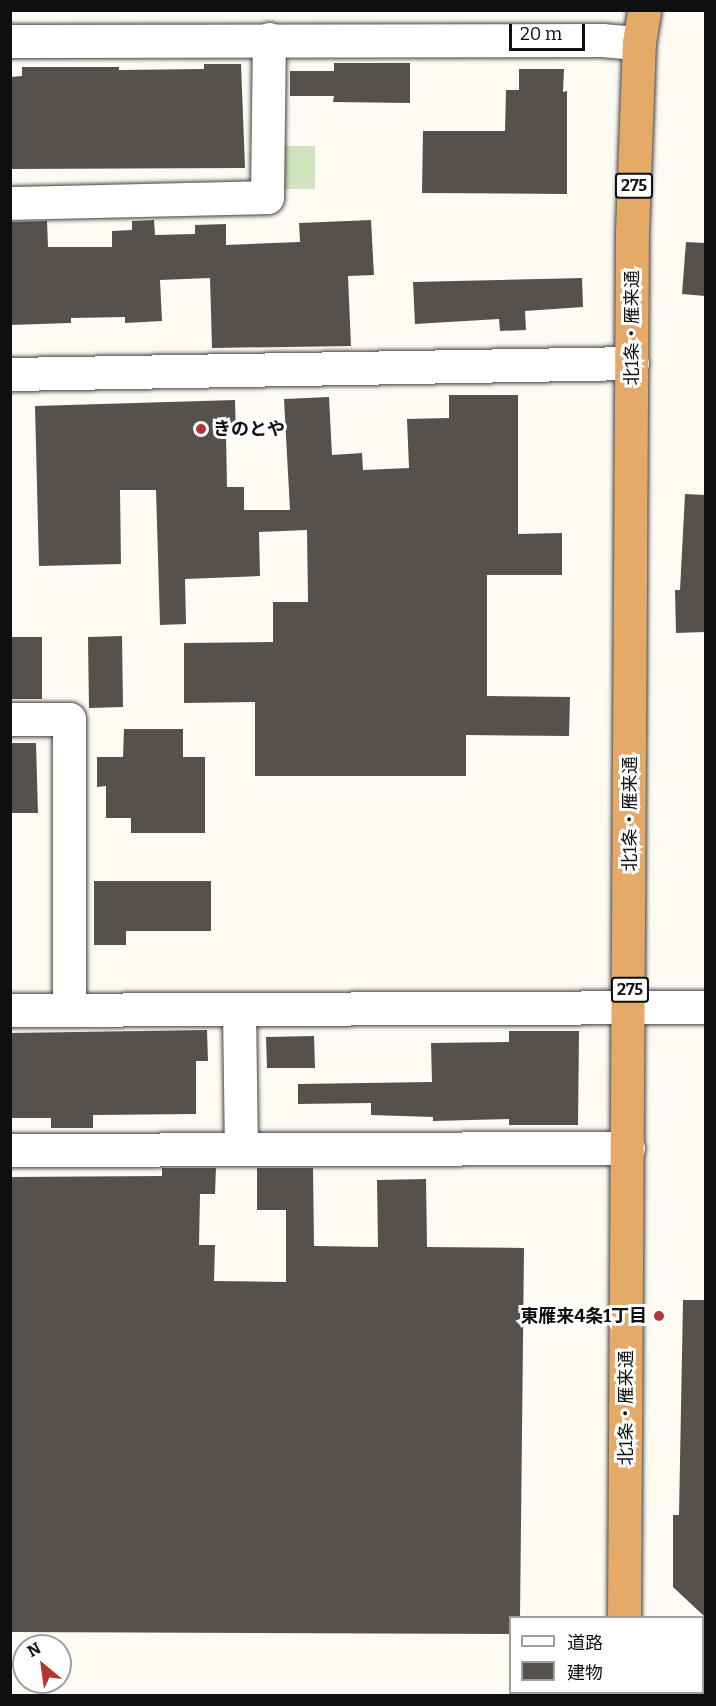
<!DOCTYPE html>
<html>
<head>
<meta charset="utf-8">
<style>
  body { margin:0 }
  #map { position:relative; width:716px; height:1706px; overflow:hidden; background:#fefcf2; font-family:Bitter,"Noto Sans JP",serif }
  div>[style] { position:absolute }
  .green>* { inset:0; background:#d0e5be }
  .building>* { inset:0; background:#56514c }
  .roads { filter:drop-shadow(0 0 2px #424242) drop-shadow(0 0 2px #424242) }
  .minor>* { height:33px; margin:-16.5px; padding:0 16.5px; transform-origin:16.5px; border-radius:16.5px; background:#fff }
  .highway>* { height:33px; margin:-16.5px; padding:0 16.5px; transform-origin:16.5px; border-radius:16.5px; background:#e5a968 }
  .dots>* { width:16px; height:16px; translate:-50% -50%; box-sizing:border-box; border:3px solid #fff; border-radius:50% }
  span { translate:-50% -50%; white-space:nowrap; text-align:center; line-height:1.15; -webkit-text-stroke:6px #fff; paint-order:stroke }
  .shield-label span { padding:2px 4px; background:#fff; border:2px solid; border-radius:4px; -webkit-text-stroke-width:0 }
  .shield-label { font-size:16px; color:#0f0f0f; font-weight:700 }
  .street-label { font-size:18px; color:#0f0f0f }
  .poi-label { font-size:18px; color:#0f0f0f; font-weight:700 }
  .left { translate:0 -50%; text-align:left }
  .right { translate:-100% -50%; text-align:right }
  .frame { position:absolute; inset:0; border:12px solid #0f0f0f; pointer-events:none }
  .legend { position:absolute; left:509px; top:1616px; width:195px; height:78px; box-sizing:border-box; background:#fff; border:2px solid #9f9f9f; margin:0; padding:8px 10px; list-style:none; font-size:18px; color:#0f0f0f }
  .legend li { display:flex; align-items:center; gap:12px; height:30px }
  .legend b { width:30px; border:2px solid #9f9f9f }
  .north { position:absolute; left:12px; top:1634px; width:60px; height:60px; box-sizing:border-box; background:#fff; border:2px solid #9f9f9f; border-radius:50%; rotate:331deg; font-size:16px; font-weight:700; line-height:24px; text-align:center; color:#0f0f0f }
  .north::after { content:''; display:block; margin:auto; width:21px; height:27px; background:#b13635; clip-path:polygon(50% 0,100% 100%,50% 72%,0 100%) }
  .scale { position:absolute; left:509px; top:24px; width:76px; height:27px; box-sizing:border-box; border:3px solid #0f0f0f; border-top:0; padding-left:8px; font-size:18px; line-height:21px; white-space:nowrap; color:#0f0f0f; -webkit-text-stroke:4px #fff; paint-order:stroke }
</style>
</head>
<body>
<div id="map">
  <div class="green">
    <i style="clip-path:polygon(282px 146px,315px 146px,315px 189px,281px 189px)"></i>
  </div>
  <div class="building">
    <i style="clip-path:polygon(334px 63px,410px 63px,410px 103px,333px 102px,334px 96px,290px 96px,290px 71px,334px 71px)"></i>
    <i style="clip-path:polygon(204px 64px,241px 64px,245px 168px,10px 169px,10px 77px,22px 76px,22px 67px,119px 67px,119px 70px,204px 69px)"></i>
    <i style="clip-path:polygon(519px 69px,564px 69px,563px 92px,567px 91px,567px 194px,422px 193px,423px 131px,505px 131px,506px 90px,519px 90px)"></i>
    <i style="clip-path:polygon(154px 220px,155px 235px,195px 234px,195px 225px,226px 224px,226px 245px,300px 242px,299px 223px,371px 220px,374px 275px,348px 276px,351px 346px,212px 348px,210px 278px,160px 280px,162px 321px,125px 323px,125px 317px,71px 318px,71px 323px,10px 325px,10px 222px,47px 221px,48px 247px,112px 247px,112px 231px,132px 230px,132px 221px)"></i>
    <i style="clip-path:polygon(686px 242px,705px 243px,705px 296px,682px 294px)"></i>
    <i style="clip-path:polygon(582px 278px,583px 307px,525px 311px,526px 330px,500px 331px,499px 319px,415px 324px,413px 282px)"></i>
    <i style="clip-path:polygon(449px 395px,518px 395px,518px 534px,562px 533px,562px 575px,487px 575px,487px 696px,570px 697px,569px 736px,466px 735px,466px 776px,255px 776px,255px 702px,184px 703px,184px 643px,273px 642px,273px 602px,308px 602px,307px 530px,259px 532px,260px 576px,185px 579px,186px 624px,160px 625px,156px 490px,120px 490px,121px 564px,39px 566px,35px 406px,235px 400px,236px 434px,226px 434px,227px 487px,244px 487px,244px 510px,290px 510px,284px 399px,329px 397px,332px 455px,362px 453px,363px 470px,409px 468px,407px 419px,449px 418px)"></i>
    <i style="clip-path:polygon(685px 494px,705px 495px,705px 632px,676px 633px,675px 590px,680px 590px)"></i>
    <i style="clip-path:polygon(122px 636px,123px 707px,89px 708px,88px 637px)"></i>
    <i style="clip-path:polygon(10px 637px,42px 637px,42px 699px,10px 699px)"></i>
    <i style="clip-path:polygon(124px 729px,183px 729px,183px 757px,205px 757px,205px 833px,131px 833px,131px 818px,106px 818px,106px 786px,97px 787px,97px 757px,123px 757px)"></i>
    <i style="clip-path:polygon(10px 743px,36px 743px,38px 813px,10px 813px)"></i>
    <i style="clip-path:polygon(94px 881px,211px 881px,211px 931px,126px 931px,126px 945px,94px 945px)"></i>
    <i style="clip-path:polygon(207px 1030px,208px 1061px,196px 1061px,196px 1114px,93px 1115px,93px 1128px,51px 1128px,51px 1118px,10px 1118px,10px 1033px)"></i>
    <i style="clip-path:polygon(509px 1031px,579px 1031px,578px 1125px,509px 1125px,509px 1119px,433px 1121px,433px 1117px,371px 1115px,371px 1103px,298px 1104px,298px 1084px,432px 1082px,431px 1043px,509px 1042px)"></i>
    <i style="clip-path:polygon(314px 1036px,315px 1068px,267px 1068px,266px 1037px)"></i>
    <i style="clip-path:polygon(162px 1168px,216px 1168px,215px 1194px,200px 1194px,199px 1245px,215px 1245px,214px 1281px,286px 1282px,286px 1210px,257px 1210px,257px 1168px,313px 1168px,314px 1246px,378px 1247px,377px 1180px,426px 1179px,427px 1247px,524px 1248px,520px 1617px,510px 1617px,510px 1634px,10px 1632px,10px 1177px,162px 1176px)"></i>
    <i style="clip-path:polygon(683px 1300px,705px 1300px,705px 1617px,673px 1587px,673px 1515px,679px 1515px)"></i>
  </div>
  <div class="roads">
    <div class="minor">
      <i style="left:10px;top:41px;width:592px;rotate:-0.1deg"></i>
      <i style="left:602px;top:40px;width:37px;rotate:5deg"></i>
      <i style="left:10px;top:203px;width:257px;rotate:-1.3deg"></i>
      <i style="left:267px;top:197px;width:158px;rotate:-89.3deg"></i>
      <i style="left:10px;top:374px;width:622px;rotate:-1.01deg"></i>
      <i style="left:10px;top:719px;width:59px"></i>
      <i style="left:69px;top:719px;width:291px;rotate:90deg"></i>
      <i style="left:239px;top:1009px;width:139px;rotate:89.2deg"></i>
      <i style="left:10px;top:1010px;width:696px;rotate:-0.25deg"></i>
      <i style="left:10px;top:1150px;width:618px;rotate:-0.19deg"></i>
    </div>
    <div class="highway">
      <i style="left:624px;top:1618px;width:1386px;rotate:-89.67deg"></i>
      <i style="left:632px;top:232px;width:189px;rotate:-87.9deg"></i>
      <i style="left:639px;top:43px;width:33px;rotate:-81deg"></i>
      <i style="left:624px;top:1696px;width:4px;rotate:-90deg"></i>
    </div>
  </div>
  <div class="dots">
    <i style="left:201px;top:429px;background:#b13635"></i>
    <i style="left:659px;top:1316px;background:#b13635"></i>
  </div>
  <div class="shield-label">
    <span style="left:634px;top:186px">275</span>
    <span style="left:630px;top:990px">275</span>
  </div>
  <div class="street-label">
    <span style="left:632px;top:328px;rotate:-90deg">北1条・雁来通</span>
    <span style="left:630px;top:814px;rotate:-90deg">北1条・雁来通</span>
    <span style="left:626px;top:1408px;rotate:-90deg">北1条・雁来通</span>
  </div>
  <div class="poi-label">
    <span class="left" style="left:213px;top:429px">きのとや</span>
    <span class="right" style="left:647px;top:1316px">東雁来4条1丁目</span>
  </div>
  <div class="frame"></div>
  <ul class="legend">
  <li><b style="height:8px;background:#fff"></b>道路</li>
  <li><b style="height:16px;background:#56514c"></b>建物</li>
  </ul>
  <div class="north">N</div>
  <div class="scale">20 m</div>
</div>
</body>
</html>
